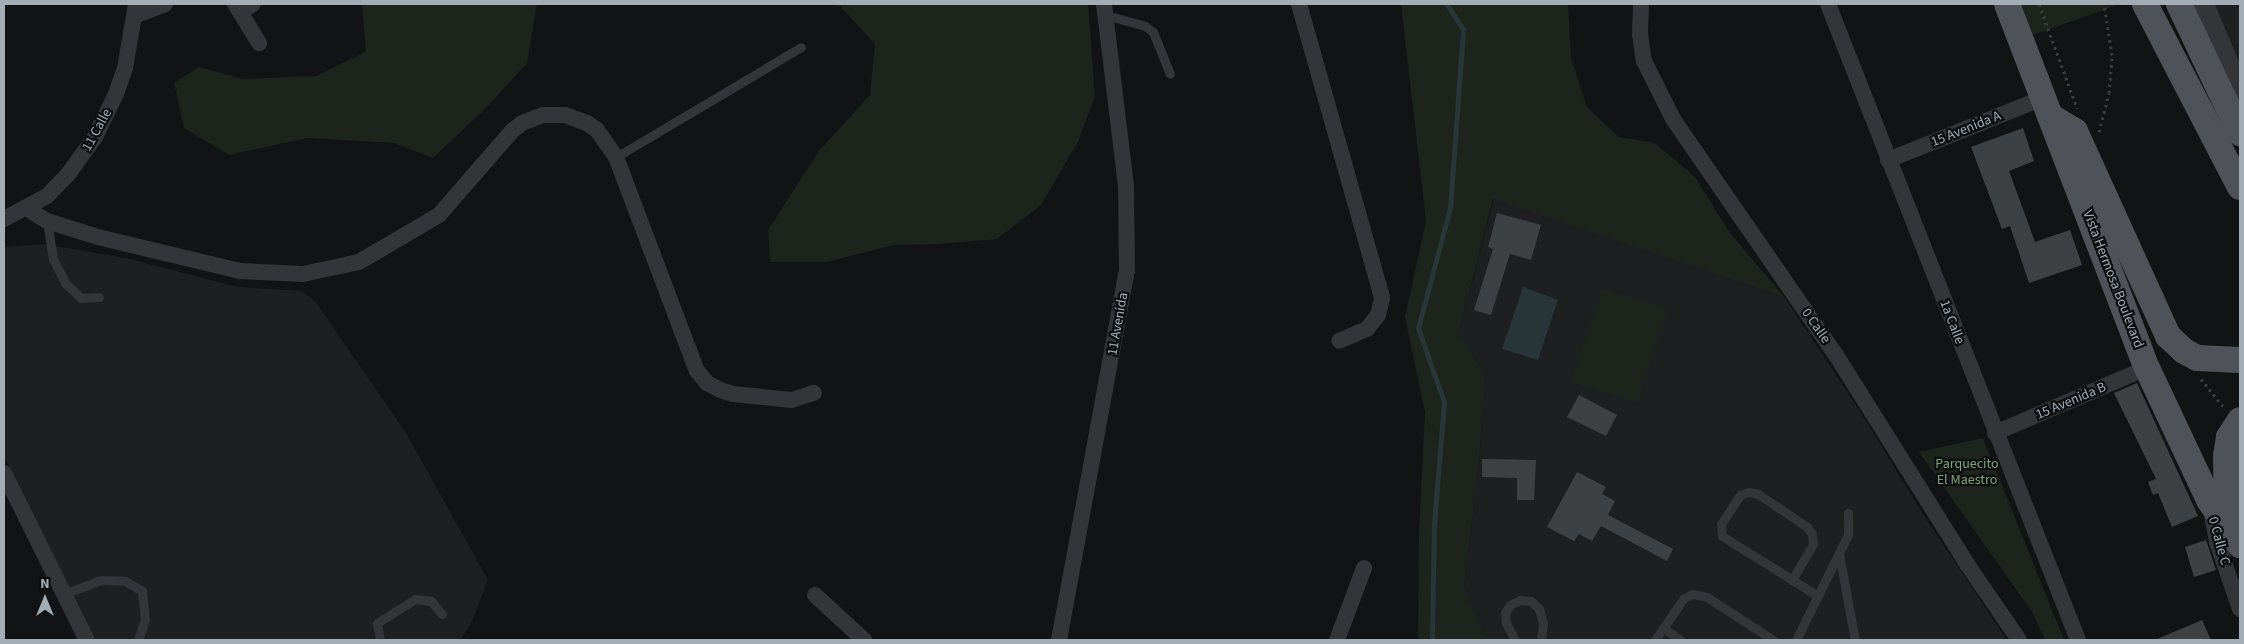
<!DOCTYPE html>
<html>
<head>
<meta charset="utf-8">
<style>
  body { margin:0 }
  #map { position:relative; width:2244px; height:644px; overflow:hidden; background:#121314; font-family:"Source Sans 3",sans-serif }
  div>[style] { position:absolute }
  .built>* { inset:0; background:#1e1f21 }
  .green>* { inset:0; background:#1d241c }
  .water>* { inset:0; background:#283539 }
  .stream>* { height:5px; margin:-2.5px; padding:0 2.5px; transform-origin:2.5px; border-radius:2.5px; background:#283539 }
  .building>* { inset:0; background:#3e4144 }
  .path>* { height:3px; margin-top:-1.5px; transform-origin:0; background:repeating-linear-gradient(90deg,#393d40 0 2.5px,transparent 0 6.5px) }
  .service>* { height:9px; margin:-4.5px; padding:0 4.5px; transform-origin:4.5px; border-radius:4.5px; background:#333539 }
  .minor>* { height:16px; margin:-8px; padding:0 8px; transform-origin:8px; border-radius:8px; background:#333539 }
  .tertiary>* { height:20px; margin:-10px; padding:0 10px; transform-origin:10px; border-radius:10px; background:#333539 }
  .primary>* { height:26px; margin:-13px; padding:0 13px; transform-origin:13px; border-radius:13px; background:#4f5359 }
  span { translate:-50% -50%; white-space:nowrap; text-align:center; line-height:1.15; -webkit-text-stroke:4.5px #0d0e0f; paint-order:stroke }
  .street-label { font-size:14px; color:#a3adb6 }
  .park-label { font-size:14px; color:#7fa278 }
  .frame { position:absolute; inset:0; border:5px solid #a3adb6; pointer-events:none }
  .north { position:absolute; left:20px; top:574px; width:50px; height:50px; -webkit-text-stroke:4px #0d0e0f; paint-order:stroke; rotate:0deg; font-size:14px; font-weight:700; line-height:20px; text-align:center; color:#a3adb6 }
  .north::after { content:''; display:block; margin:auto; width:18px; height:22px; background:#a3adb6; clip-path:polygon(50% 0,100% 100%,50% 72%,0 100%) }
</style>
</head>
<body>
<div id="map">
  <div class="built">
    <i style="clip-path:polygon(2214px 4px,2240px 4px,2240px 70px)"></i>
    <i style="clip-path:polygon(1494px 198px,1785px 298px,1861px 413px,1926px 519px,2007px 640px,1487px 640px,1464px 587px,1477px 482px,1486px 376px,1459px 333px)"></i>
    <i style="clip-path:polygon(44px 244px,130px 259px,237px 287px,302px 291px,315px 301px,406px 433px,488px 580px,471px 624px,460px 640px,96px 640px,4px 457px,4px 247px)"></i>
  </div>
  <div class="green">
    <i style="clip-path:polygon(362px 4px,537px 4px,527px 63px,486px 108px,433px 158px,394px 143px,307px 138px,229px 155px,184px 128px,174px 83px,199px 67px,243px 79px,316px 76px,366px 52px)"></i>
    <i style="clip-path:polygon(827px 4px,1088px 4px,1095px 96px,1079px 140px,1041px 205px,997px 239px,939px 244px,893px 245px,827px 262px,770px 262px,768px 230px,818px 152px,870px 95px,875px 44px,840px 6px)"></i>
    <i style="clip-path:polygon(1401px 4px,1568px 4px,1571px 58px,1587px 107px,1619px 137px,1655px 143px,1695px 177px,1730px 233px,1785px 298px,1493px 199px,1459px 333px,1486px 376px,1477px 482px,1464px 587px,1487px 640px,1420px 640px,1418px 636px,1419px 531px,1425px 412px,1405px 317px,1426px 221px)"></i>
    <i style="clip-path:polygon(2021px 4px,2120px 4px,2033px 35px)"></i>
    <i style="clip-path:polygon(1602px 289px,1668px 308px,1638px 403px,1570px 382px)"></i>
    <i style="clip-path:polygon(1983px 438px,2064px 640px,2045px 640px,2032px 612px,1919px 452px)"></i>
  </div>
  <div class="water">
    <i style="clip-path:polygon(1523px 287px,1558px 300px,1538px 360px,1502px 349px)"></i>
  </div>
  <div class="stream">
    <i style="left:1433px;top:640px;width:3px;rotate:-108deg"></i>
    <i style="left:1432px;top:637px;width:113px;rotate:-89deg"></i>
    <i style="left:1434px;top:524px;width:122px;rotate:-85.3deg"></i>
    <i style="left:1444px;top:402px;width:78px;rotate:-109.4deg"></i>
    <i style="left:1418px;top:328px;width:124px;rotate:-75.1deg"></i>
    <i style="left:1450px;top:208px;width:179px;rotate:-85.8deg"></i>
    <i style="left:1463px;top:29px;width:30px;rotate:-123deg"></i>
  </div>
  <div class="building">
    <i style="clip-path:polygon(2023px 128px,2034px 161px,2009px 171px,2035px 242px,2070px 230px,2082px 265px,2029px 283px,2010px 226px,2002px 229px,1971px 147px)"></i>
    <i style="clip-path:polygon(1497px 213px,1541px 225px,1531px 260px,1510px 254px,1491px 315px,1474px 310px,1493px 249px,1488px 247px)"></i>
    <i style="clip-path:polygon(2137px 383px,2198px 516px,2172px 527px,2158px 493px,2153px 495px,2148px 482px,2156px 479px,2114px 393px)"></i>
    <i style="clip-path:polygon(1579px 395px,1617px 415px,1606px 436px,1567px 417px)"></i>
    <i style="clip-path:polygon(1482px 459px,1536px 460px,1534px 500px,1517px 500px,1517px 478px,1482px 477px)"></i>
    <i style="clip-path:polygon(1577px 472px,1606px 487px,1602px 494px,1615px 501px,1608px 515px,1673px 549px,1667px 561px,1601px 526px,1592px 541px,1579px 534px,1574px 541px,1547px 527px)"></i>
    <i style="clip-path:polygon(2206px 540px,2216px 570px,2194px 577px,2185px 547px)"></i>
    <i style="clip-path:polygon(2202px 620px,2211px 640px,2155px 640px)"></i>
  </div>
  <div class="path">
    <i style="left:2039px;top:4px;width:111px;rotate:69.9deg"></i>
    <i style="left:2099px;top:132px;width:40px;rotate:-75.6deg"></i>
    <i style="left:2109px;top:93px;width:38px;rotate:-85deg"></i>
    <i style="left:2112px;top:55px;width:52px;rotate:-98.9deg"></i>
    <i style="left:2201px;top:379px;width:36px;rotate:51deg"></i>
  </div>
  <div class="service">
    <i style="left:1106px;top:15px;width:41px;rotate:15.8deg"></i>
    <i style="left:1145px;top:26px;width:10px;rotate:37deg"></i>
    <i style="left:1153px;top:32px;width:45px;rotate:68deg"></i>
    <i style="left:616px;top:157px;width:215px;rotate:-30.7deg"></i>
    <i style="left:47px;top:221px;width:38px;rotate:81deg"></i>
    <i style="left:53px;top:259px;width:27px;rotate:63deg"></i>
    <i style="left:65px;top:283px;width:22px;rotate:43deg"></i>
    <i style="left:81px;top:298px;width:18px;rotate:-3deg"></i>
    <i style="left:1839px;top:554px;width:87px;rotate:79.5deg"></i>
    <i style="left:1792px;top:580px;width:42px;rotate:-59.7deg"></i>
    <i style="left:1813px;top:544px;width:10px;rotate:-96deg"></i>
    <i style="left:1812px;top:534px;width:9px;rotate:-126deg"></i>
    <i style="left:1807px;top:527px;width:59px;rotate:-146deg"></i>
    <i style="left:1758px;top:494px;width:9px;rotate:-167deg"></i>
    <i style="left:1749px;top:492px;width:9px;rotate:162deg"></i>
    <i style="left:1740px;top:495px;width:35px;rotate:123deg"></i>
    <i style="left:1721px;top:524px;width:12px;rotate:85deg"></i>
    <i style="left:1722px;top:536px;width:113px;rotate:32deg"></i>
    <i style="left:63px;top:594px;width:40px;rotate:-20.2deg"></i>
    <i style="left:101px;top:580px;width:24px;rotate:2deg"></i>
    <i style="left:125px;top:581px;width:20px;rotate:30deg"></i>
    <i style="left:142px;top:591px;width:28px;rotate:84deg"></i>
    <i style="left:145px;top:619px;width:22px;rotate:108deg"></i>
    <i style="left:1663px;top:628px;width:21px;rotate:35deg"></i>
    <i style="left:380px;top:640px;width:17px;rotate:-100deg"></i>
    <i style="left:377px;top:623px;width:45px;rotate:-32.3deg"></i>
    <i style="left:415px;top:599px;width:16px;rotate:7deg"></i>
    <i style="left:431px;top:601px;width:17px;rotate:50deg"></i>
    <i style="left:1515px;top:640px;width:19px;rotate:-118deg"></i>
    <i style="left:1506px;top:623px;width:10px;rotate:-96deg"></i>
    <i style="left:1505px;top:613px;width:9px;rotate:-58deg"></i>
    <i style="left:1510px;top:605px;width:11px;rotate:-27deg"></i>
    <i style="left:1520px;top:600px;width:11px;rotate:5deg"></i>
    <i style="left:1531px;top:601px;width:11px;rotate:45deg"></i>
    <i style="left:1539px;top:609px;width:15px;rotate:74deg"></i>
    <i style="left:1543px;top:623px;width:17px;rotate:97deg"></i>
    <i style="left:1655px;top:640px;width:50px;rotate:-55.7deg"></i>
    <i style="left:1683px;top:599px;width:10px;rotate:-29deg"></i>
    <i style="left:1692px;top:594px;width:15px;rotate:11deg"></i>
    <i style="left:1707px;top:597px;width:79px;rotate:33.1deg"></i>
    <i style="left:1796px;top:640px;width:117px;rotate:-63.7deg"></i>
    <i style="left:1848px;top:535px;width:22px;rotate:-90deg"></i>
  </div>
  <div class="minor">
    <i style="left:235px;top:4px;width:46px;rotate:58.4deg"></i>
    <i style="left:1299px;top:4px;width:305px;rotate:74.2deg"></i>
    <i style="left:1382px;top:298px;width:17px;rotate:103deg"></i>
    <i style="left:1378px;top:315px;width:18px;rotate:128deg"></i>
    <i style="left:1367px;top:329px;width:30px;rotate:157deg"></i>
    <i style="left:1641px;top:4px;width:30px;rotate:92deg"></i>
    <i style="left:1640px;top:34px;width:27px;rotate:82deg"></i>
    <i style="left:1644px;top:61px;width:65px;rotate:63.4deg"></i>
    <i style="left:1673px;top:119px;width:287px;rotate:55.4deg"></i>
    <i style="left:1836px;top:355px;width:247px;rotate:57.9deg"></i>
    <i style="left:1967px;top:564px;width:92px;rotate:55.6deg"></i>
    <i style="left:1828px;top:4px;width:683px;rotate:68.54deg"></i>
    <i style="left:240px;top:12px;width:15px;rotate:-32deg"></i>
    <i style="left:134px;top:16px;width:33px;rotate:-21deg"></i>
    <i style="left:1888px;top:160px;width:167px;rotate:-21.8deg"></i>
    <i style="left:26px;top:208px;width:25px;rotate:32deg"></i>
    <i style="left:47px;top:221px;width:53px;rotate:17.4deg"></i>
    <i style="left:98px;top:237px;width:146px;rotate:13.5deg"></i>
    <i style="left:240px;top:271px;width:63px;rotate:2.7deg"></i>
    <i style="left:303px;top:274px;width:57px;rotate:-12.1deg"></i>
    <i style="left:359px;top:262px;width:93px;rotate:-30.4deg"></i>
    <i style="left:439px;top:215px;width:113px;rotate:-49deg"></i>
    <i style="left:513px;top:130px;width:11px;rotate:-38deg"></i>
    <i style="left:522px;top:123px;width:22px;rotate:-21deg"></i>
    <i style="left:543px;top:115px;width:22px"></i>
    <i style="left:565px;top:115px;width:23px;rotate:20deg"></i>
    <i style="left:587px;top:123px;width:12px;rotate:35deg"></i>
    <i style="left:597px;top:130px;width:33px;rotate:55deg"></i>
    <i style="left:616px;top:157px;width:229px;rotate:69.3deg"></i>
    <i style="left:697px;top:371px;width:16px;rotate:50deg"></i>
    <i style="left:707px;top:383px;width:15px;rotate:28deg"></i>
    <i style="left:720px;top:390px;width:14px;rotate:17deg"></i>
    <i style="left:733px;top:394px;width:59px;rotate:5.8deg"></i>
    <i style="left:792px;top:400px;width:23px;rotate:-18deg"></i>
    <i style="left:4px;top:219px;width:49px;rotate:-28.1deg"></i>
    <i style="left:47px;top:196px;width:32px;rotate:-46deg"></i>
    <i style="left:69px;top:173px;width:44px;rotate:-54.2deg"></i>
    <i style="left:95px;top:137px;width:48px;rotate:-64deg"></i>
    <i style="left:116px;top:94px;width:28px;rotate:-71deg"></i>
    <i style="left:125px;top:68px;width:65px;rotate:-80.2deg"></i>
    <i style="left:1995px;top:433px;width:165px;rotate:-23.2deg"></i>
    <i style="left:4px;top:473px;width:186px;rotate:63.6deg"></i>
    <i style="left:2211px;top:510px;width:33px;rotate:79deg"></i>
    <i style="left:2217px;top:542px;width:71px;rotate:71.1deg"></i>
    <i style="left:815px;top:595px;width:67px;rotate:42.6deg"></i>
    <i style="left:1059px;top:640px;width:375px;rotate:-79.6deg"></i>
    <i style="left:1127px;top:271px;width:85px;rotate:-90.7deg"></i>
    <i style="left:1126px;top:186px;width:183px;rotate:-96.9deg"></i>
    <i style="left:1337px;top:640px;width:77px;rotate:-69.4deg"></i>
  </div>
  <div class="tertiary">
    <i style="left:2204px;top:4px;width:93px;rotate:67.3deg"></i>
  </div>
  <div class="primary">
    <i style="left:2007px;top:4px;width:390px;rotate:69deg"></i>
    <i style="left:2147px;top:368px;width:146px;rotate:64.8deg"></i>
    <i style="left:2209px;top:500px;width:55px;rotate:55.4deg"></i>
    <i style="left:2145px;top:4px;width:206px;rotate:62.6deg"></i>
    <i style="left:2179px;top:4px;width:143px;rotate:64.7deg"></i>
    <i style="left:2053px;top:118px;width:26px;rotate:31deg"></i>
    <i style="left:2075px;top:131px;width:225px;rotate:65.6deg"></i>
    <i style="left:2168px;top:336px;width:22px;rotate:43deg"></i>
    <i style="left:2184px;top:351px;width:15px;rotate:28deg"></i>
    <i style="left:2197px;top:358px;width:43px;rotate:2.7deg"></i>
    <i style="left:2227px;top:525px;width:69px;rotate:-90.8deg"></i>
    <i style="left:2226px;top:456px;width:19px;rotate:-81deg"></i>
    <i style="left:2229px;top:437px;width:20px;rotate:-57deg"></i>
  </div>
  <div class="street-label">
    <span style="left:1966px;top:129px;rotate:-22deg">15 Avenida A</span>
    <span style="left:97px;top:130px;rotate:-61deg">11 Calle</span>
    <span style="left:2113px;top:279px;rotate:69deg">Vista Hermosa Boulevard</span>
    <span style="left:1952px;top:322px;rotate:69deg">1a Calle</span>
    <span style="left:1118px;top:324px;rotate:-80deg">11 Avenida</span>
    <span style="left:1816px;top:326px;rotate:55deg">0 Calle</span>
    <span style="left:2071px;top:401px;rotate:-23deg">15 Avenida B</span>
    <span style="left:2219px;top:541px;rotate:75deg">0 Calle C</span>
  </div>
  <div class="park-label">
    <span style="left:1967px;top:472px">Parquecito<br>El Maestro</span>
  </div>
  <div class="frame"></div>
  <div class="north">N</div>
</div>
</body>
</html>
